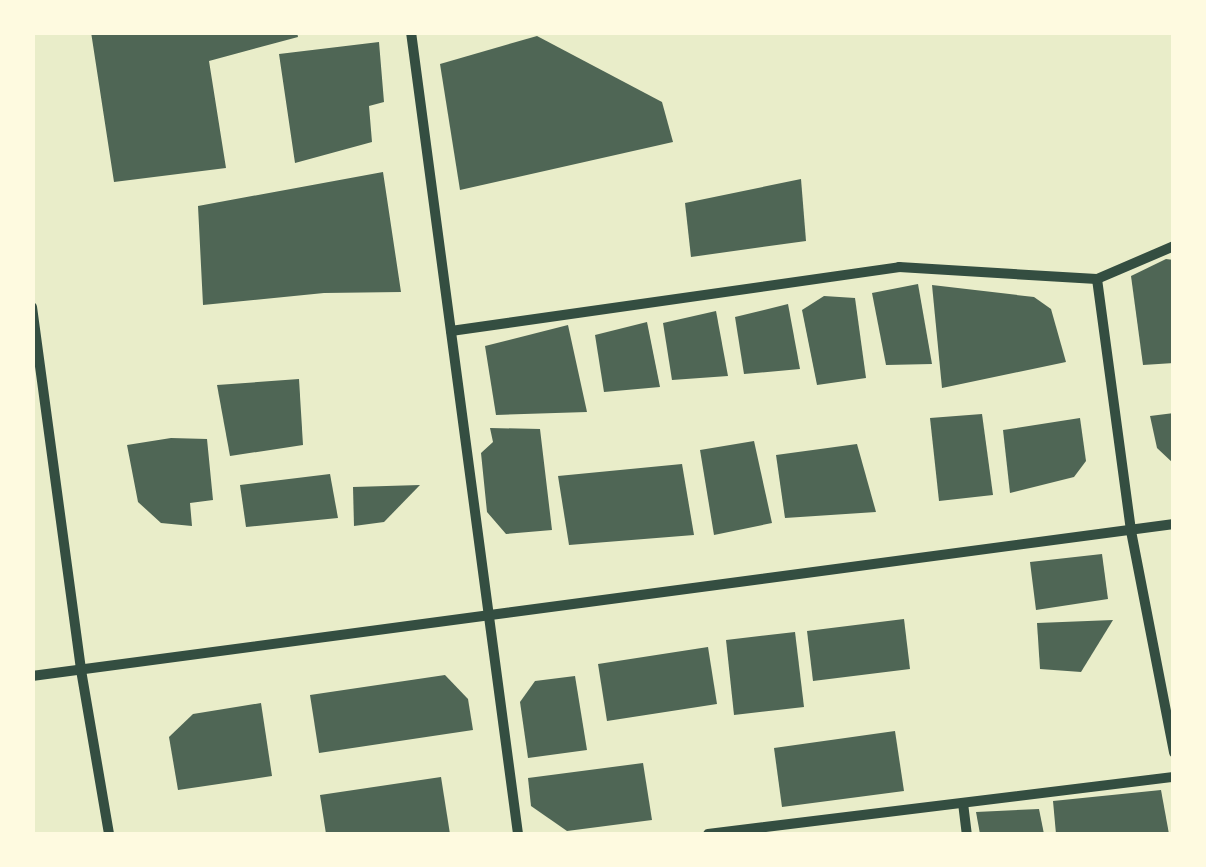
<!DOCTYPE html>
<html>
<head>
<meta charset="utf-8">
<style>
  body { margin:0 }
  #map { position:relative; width:1206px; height:867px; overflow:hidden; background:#e9edc9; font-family:"Open Sans",sans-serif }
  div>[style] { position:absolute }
  .building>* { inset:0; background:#4f6655 }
  .minor>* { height:10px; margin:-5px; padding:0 5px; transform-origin:5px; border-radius:5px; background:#344e41 }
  span { translate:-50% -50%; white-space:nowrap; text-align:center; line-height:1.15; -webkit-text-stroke:8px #fefae0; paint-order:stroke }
  .frame { position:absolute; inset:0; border:35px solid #fefae0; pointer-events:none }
</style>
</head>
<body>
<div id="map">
  <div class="building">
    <i style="clip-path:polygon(91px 32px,297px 32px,298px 37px,209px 61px,226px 168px,114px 182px)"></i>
    <i style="clip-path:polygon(537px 36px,662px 102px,673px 142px,460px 190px,440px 64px)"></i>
    <i style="clip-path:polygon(379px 42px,384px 102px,369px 106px,372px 142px,295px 163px,279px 54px)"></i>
    <i style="clip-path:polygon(383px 172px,401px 292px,324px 293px,203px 305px,198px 206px)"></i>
    <i style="clip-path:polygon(801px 179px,806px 241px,691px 257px,685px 203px)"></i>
    <i style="clip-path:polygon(1166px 259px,1174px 260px,1174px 363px,1143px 365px,1131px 276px)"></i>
    <i style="clip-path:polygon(918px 284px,932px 364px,886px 365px,872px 293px)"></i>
    <i style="clip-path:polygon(932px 285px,1034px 297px,1051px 309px,1066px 362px,942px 388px)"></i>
    <i style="clip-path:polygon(824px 296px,855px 298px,866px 378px,817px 385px,802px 310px)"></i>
    <i style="clip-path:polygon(788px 304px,800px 369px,744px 374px,735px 317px)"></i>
    <i style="clip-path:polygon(716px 311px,728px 376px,672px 380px,663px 323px)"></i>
    <i style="clip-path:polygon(647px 322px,660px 387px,604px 392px,595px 335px)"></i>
    <i style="clip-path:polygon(568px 325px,587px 412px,496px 415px,485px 346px)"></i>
    <i style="clip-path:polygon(299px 379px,303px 445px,230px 456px,217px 385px)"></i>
    <i style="clip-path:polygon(1174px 413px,1174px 464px,1157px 448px,1150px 416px)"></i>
    <i style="clip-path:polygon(982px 414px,993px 495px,939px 501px,930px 418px)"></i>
    <i style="clip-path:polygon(1080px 418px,1086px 461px,1074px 477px,1010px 493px,1003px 430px)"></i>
    <i style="clip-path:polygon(490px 428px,540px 429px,552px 530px,506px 534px,487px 512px,481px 453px,493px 442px)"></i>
    <i style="clip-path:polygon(171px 438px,207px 439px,213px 500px,190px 503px,192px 526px,161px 523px,138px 502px,127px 445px)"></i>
    <i style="clip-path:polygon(754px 441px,772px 523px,714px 535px,700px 450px)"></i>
    <i style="clip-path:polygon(857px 444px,876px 512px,785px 518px,776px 455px)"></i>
    <i style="clip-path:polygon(682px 464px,694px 535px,569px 545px,558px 476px)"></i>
    <i style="clip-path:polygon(330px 474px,338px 518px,246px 527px,240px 485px)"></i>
    <i style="clip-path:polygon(420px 485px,384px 522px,354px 526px,353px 487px)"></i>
    <i style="clip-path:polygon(1102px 554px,1108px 599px,1036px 610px,1030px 562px)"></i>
    <i style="clip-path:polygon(904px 619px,910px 669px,813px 681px,807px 631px)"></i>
    <i style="clip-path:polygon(1113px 620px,1081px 672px,1040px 669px,1037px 623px)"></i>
    <i style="clip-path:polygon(795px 632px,804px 707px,734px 715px,726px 640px)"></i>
    <i style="clip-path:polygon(708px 647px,717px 704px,607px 721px,598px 664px)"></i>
    <i style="clip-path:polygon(445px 675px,468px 699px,473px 730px,319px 753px,310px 695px)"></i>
    <i style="clip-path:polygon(575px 676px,587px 750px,528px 758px,520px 702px,535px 681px)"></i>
    <i style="clip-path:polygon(261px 703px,272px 776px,178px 790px,169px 737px,193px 714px)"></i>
    <i style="clip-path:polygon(895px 731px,904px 791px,782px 807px,774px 748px)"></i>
    <i style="clip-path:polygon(643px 763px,652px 820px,567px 831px,531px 806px,528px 778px)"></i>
    <i style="clip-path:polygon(441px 777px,450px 834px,326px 834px,320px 795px)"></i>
    <i style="clip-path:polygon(1161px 790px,1169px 834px,1056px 834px,1053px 801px)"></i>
    <i style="clip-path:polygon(1039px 809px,1044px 834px,980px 834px,976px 812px)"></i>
  </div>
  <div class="minor">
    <i style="left:411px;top:32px;width:809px;rotate:82.4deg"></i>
    <i style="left:1097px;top:279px;width:254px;rotate:82.3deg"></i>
    <i style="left:1131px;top:531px;width:226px;rotate:79deg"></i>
    <i style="left:32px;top:307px;width:366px;rotate:82.3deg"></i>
    <i style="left:81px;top:670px;width:166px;rotate:80.3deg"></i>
    <i style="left:451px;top:331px;width:453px;rotate:-8.1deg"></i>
    <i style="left:899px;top:267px;width:198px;rotate:3.5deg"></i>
    <i style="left:1097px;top:279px;width:84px;rotate:-23.2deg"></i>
    <i style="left:32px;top:676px;width:1152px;rotate:-7.58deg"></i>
    <i style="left:963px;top:803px;width:31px;rotate:83deg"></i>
    <i style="left:708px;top:834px;width:469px;rotate:-7deg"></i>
  </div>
  <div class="frame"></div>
</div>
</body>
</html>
